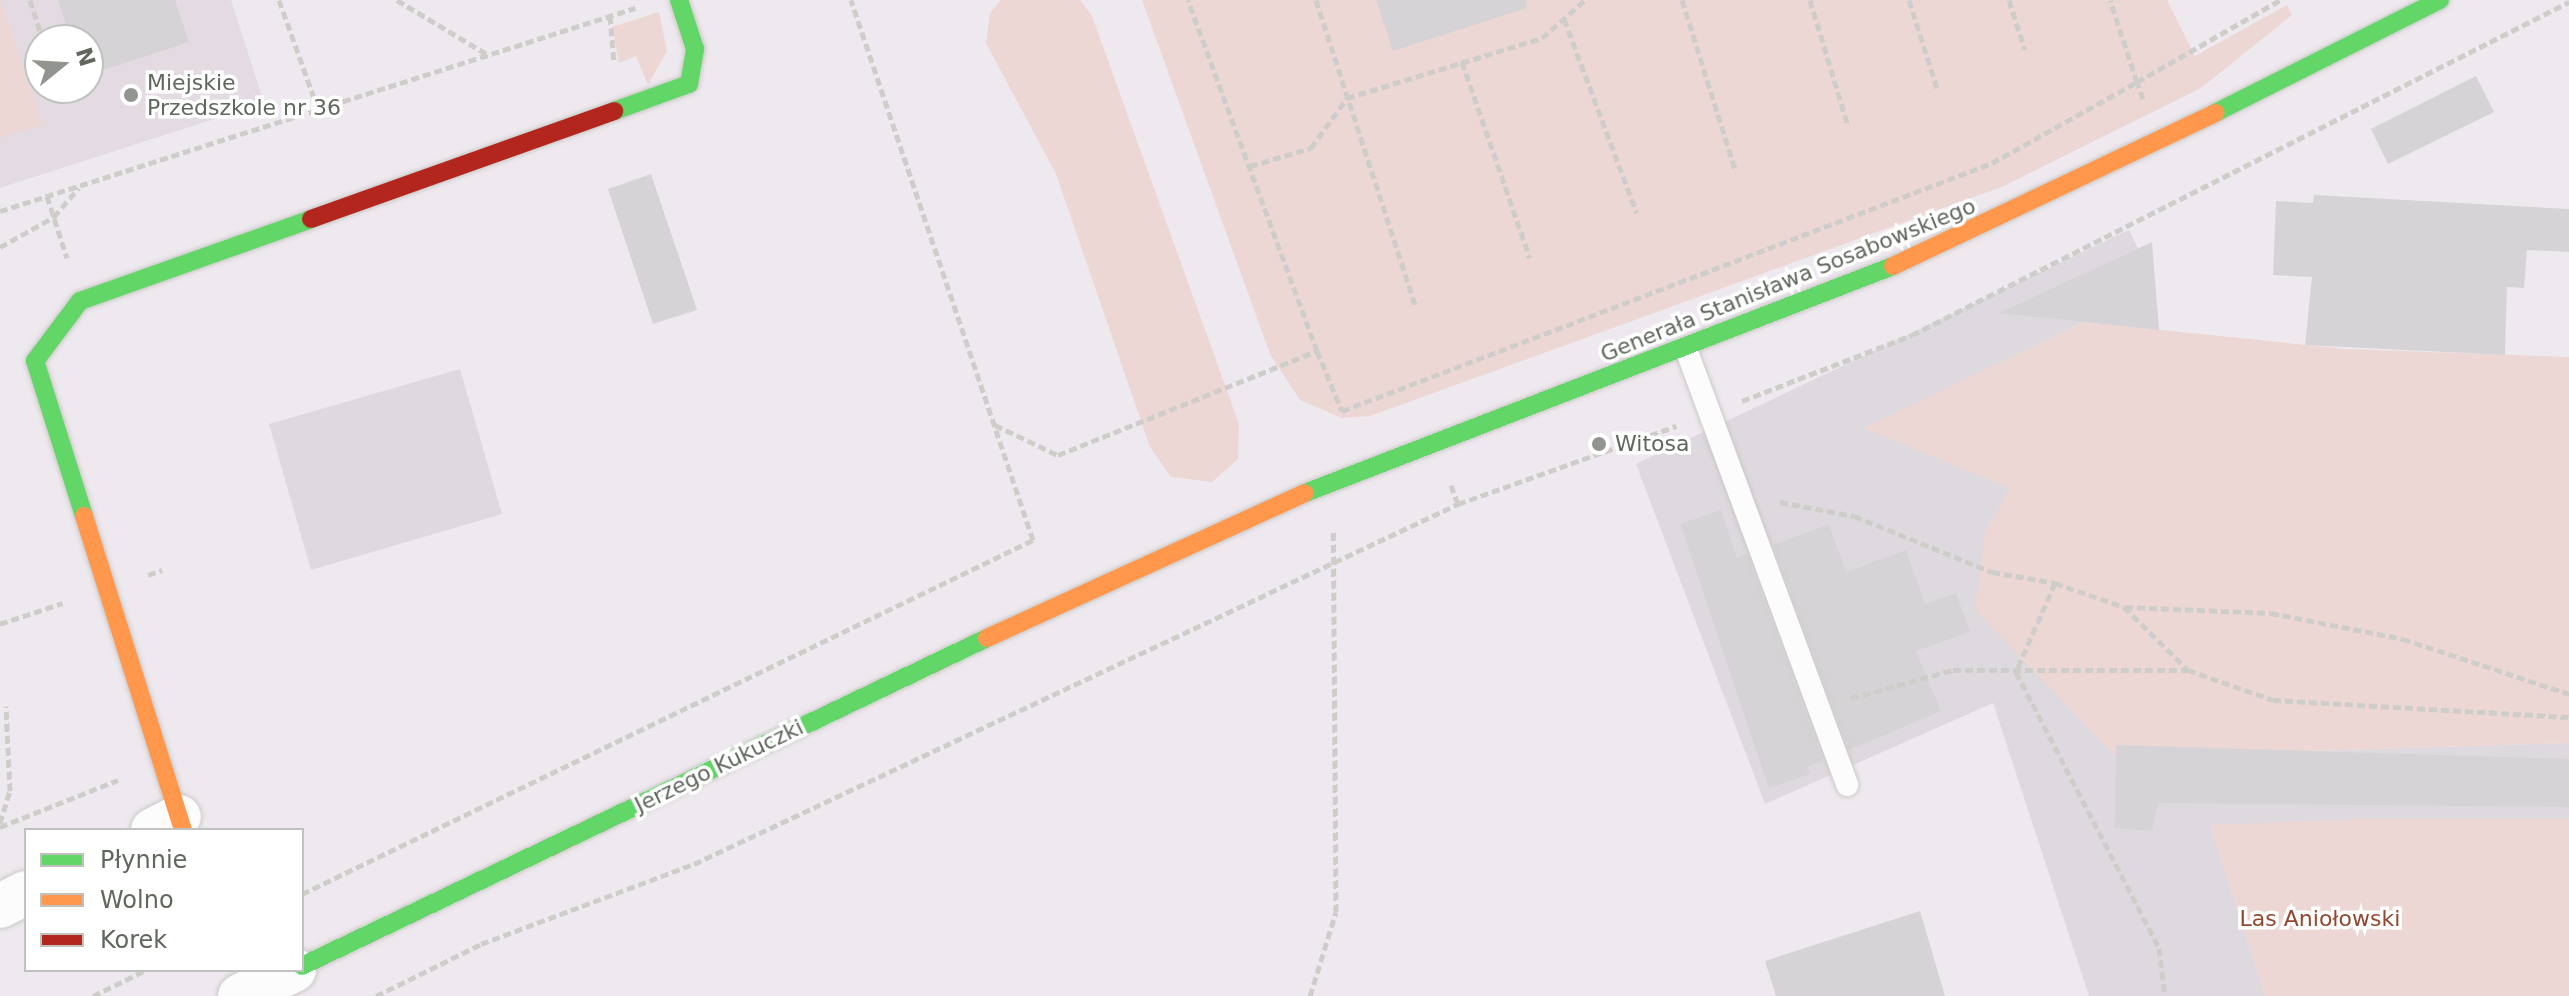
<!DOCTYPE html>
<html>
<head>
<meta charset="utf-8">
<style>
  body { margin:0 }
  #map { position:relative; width:2569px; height:996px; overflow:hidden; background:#eee9ee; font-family:"DejaVu Sans",sans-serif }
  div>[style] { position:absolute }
  .industrial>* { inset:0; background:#ded9de }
  .education>* { inset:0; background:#e3dae2 }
  .green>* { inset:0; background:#ecd7d5 }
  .building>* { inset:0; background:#d6d3d6 }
  .path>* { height:5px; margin-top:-2.5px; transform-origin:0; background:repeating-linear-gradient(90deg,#cfcdca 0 8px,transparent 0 12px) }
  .roads { filter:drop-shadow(0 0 2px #cac9c8) drop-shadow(0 0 2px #cac9c8) }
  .lane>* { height:22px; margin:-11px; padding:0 11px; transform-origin:11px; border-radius:11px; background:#fcfcfc }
  .street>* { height:44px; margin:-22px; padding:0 22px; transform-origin:22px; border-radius:22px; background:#fcfcfc }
  .fast>* { height:18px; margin:-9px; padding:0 9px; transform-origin:9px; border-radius:9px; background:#63d668 }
  .slow>* { height:18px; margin:-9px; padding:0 9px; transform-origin:9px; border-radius:9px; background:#ff974d }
  .jam>* { height:18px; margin:-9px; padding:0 9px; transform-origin:9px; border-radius:9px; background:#b3261e }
  .dots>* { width:22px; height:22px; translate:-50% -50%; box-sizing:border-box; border:4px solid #fff; border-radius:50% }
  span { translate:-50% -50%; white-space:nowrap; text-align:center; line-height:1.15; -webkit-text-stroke:7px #fff; paint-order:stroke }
  .poi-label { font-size:22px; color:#60675d }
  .left { translate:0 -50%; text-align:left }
  .street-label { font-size:22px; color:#60675d }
  .park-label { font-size:22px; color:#924731 }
  .legend { position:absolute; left:24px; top:828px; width:280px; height:144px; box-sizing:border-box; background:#fff; border:2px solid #bfc2be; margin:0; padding:10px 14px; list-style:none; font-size:24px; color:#60675d }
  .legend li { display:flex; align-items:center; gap:16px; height:40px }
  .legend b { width:40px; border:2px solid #bfc2be }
  .north { position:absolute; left:24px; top:24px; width:80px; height:80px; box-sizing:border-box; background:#fff; border:2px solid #bfc2be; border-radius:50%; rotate:72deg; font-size:22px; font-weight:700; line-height:32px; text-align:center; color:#60675d }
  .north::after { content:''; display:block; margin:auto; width:28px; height:36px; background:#929490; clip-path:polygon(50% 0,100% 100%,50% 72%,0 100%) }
</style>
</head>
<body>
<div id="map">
  <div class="industrial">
    <i style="clip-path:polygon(2129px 230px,2152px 279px,2084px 322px,1866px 428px,2010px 488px,1985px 532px,2116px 757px,2569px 743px,2569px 819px,2210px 825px,2265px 996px,2089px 996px,1993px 703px,1765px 804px,1636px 464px)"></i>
    <i style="clip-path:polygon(460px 369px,502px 514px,311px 570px,269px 424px)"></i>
  </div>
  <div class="education">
    <i style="clip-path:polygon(evenodd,0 0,231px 0,264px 103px,0 188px,0 0,40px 40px,88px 40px,88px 88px,40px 88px,40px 40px)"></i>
  </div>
  <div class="green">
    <i style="clip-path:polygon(0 0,43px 125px,0 138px)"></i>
    <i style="clip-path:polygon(1001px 0,1080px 0,1092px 16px,1239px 424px,1238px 459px,1212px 482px,1171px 477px,1150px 447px,1056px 174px,986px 43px,990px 13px)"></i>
    <i style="clip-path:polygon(1142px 0,2167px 0,2195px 56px,2287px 5px,2292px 15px,2201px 88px,2004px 186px,1370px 416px,1342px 418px,1300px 400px,1270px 354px)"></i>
    <i style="clip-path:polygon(659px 12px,667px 51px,648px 85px,636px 56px,619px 63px,612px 27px)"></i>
    <i style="clip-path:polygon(2084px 322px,2345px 349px,2569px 357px,2569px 743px,2116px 757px,1975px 610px,1985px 532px,2010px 488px,1864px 428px)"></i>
    <i style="clip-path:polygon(2361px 819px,2569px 819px,2569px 996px,2265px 996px,2210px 825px)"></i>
  </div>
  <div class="building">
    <i style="clip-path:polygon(58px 0,175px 0,189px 42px,88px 75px,88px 40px,71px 40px)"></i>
    <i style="clip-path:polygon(1376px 0,1526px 0,1527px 8px,1393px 51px)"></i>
    <i style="clip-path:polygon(2476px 76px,2494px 112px,2388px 164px,2371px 129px)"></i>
    <i style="clip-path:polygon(651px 174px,697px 310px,653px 324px,608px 189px)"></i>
    <i style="clip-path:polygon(2314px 195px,2569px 209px,2569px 252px,2527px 250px,2524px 288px,2507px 287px,2505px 355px,2305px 345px,2312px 277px,2273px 275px,2276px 201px,2313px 203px)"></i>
    <i style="clip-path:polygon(2152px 242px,2159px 330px,1999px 313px)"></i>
    <i style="clip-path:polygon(1721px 510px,1737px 558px,1747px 554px,1823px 761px,1807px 767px,1810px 774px,1769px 788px,1680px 524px)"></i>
    <i style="clip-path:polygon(1829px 524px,1846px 572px,1906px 550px,1925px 604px,1956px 593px,1970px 632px,1916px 651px,1941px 711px,1849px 750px,1773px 545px)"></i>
    <i style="clip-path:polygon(2116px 745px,2569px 759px,2569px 807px,2158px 803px,2152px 831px,2115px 828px)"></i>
    <i style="clip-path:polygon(1920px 911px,1945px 996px,1776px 996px,1765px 961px)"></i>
  </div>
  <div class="path">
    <i style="left:30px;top:0;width:42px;rotate:72deg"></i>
    <i style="left:279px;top:0;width:116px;rotate:70.3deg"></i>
    <i style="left:397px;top:0;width:106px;rotate:31.1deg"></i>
    <i style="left:1316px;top:0;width:321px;rotate:72deg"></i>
    <i style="left:1682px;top:0;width:180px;rotate:72.6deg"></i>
    <i style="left:1810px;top:0;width:132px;rotate:73.2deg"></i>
    <i style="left:1909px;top:0;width:92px;rotate:72.3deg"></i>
    <i style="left:2009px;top:0;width:52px;rotate:72.3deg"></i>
    <i style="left:610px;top:16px;width:47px;rotate:85.1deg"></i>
    <i style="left:1564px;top:19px;width:207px;rotate:69.4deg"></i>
    <i style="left:1462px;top:62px;width:207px;rotate:70.9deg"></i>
    <i style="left:2143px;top:99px;width:18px;rotate:-109deg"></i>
    <i style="left:2137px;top:82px;width:165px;rotate:-29.8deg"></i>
    <i style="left:1250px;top:166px;width:64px;rotate:-16.4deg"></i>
    <i style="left:1311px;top:148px;width:62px;rotate:-54.2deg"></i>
    <i style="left:1347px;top:98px;width:204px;rotate:-17.1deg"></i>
    <i style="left:1542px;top:38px;width:57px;rotate:-41.5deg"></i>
    <i style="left:47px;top:196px;width:65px;rotate:72.1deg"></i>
    <i style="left:0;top:211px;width:667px;rotate:-17.73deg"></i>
    <i style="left:0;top:247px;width:62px;rotate:-29.1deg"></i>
    <i style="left:54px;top:217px;width:38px;rotate:-50deg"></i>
    <i style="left:1317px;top:351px;width:65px;rotate:67.4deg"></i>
    <i style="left:1342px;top:411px;width:696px;rotate:-20.88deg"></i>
    <i style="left:1992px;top:163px;width:166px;rotate:-29.2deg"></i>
    <i style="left:2137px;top:82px;width:86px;rotate:-108.2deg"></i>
    <i style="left:1742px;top:401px;width:182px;rotate:-21.2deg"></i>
    <i style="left:1912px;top:335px;width:737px;rotate:-26.88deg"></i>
    <i style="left:995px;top:425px;width:70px;rotate:25.5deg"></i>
    <i style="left:1058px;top:455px;width:279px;rotate:-21.9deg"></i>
    <i style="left:1317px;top:351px;width:374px;rotate:-110.2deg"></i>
    <i style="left:1451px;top:485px;width:20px;rotate:70deg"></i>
    <i style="left:1780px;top:502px;width:75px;rotate:10.7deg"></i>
    <i style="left:1854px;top:516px;width:149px;rotate:22.1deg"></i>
    <i style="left:1992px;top:572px;width:64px;rotate:9.9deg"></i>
    <i style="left:2055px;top:583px;width:73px;rotate:19.2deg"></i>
    <i style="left:2124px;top:607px;width:88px;rotate:44.5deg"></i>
    <i style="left:148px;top:575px;width:15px;rotate:-20deg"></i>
    <i style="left:2055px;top:583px;width:97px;rotate:113.7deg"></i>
    <i style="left:2016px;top:672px;width:311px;rotate:62.6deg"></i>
    <i style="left:2159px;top:948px;width:48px;rotate:82.9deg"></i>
    <i style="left:2125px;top:607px;width:146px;rotate:2.4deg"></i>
    <i style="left:2271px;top:613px;width:135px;rotate:11.1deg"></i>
    <i style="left:2403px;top:639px;width:175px;rotate:18.3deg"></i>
    <i style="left:0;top:624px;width:66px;rotate:-18.4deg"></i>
    <i style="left:1851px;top:698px;width:106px;rotate:-15.4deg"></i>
    <i style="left:1953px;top:670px;width:235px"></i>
    <i style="left:2188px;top:670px;width:90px;rotate:19.4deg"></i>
    <i style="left:2273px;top:700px;width:296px;rotate:3.3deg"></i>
    <i style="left:0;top:823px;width:34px;rotate:-73deg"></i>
    <i style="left:10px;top:791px;width:85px;rotate:-92.7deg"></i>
    <i style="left:0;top:827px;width:127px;rotate:-21.7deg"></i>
    <i style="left:302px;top:894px;width:812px;rotate:-25.84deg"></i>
    <i style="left:1033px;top:540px;width:570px;rotate:-108.63deg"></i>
    <i style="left:93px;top:996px;width:59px;rotate:-26.1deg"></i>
    <i style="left:376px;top:996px;width:117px;rotate:-26.3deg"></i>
    <i style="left:481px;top:944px;width:228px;rotate:-20.6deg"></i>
    <i style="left:694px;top:864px;width:845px;rotate:-25.23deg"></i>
    <i style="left:1458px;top:504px;width:232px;rotate:-19.7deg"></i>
    <i style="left:1310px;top:996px;width:88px;rotate:-72.8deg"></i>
    <i style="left:1336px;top:912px;width:382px;rotate:-90.4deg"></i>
  </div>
  <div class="roads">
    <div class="lane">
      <i style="left:1686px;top:349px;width:465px;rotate:69.7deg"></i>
    </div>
    <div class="street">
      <i style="left:153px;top:830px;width:29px;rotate:-27deg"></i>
      <i style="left:0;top:906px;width:29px;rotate:-27deg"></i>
      <i style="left:240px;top:996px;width:60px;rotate:-25.7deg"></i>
    </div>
    <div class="fast">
      <i style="left:614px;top:111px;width:80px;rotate:-19.8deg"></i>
      <i style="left:689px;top:84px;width:36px;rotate:-80deg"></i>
      <i style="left:695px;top:49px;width:52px;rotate:-108.1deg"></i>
      <i style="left:2215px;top:113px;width:252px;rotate:-26.7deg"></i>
      <i style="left:1305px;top:493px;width:630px;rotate:-21.11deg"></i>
      <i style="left:84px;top:516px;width:163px;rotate:-107.5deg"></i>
      <i style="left:35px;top:361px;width:75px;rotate:-53.1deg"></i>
      <i style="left:80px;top:301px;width:245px;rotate:-19.5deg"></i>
      <i style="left:302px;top:966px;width:759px;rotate:-25.59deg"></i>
    </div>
    <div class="slow">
      <i style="left:1893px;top:266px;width:357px;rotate:-25.4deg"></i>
      <i style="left:84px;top:516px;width:329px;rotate:72.5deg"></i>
      <i style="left:987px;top:638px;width:349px;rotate:-24.5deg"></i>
    </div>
    <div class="jam">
      <i style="left:311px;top:219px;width:322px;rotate:-19.6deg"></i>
    </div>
  </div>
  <div class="dots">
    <i style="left:131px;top:95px;background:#929490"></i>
    <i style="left:1599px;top:444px;background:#929490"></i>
  </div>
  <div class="poi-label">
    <span class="left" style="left:147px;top:95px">Miejskie<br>Przedszkole nr 36</span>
    <span class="left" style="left:1615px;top:444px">Witosa</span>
  </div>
  <div class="street-label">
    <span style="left:1788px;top:280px;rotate:-22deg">Generała Stanisława Sosabowskiego</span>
    <span style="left:719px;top:766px;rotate:-26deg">Jerzego Kukuczki</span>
  </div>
  <div class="park-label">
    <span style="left:2320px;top:919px">Las Aniołowski</span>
  </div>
  <ul class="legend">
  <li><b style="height:10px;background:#63d668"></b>Płynnie</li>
  <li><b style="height:10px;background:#ff974d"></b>Wolno</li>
  <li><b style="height:10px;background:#b3261e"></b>Korek</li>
  </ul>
  <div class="north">N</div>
</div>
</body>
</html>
